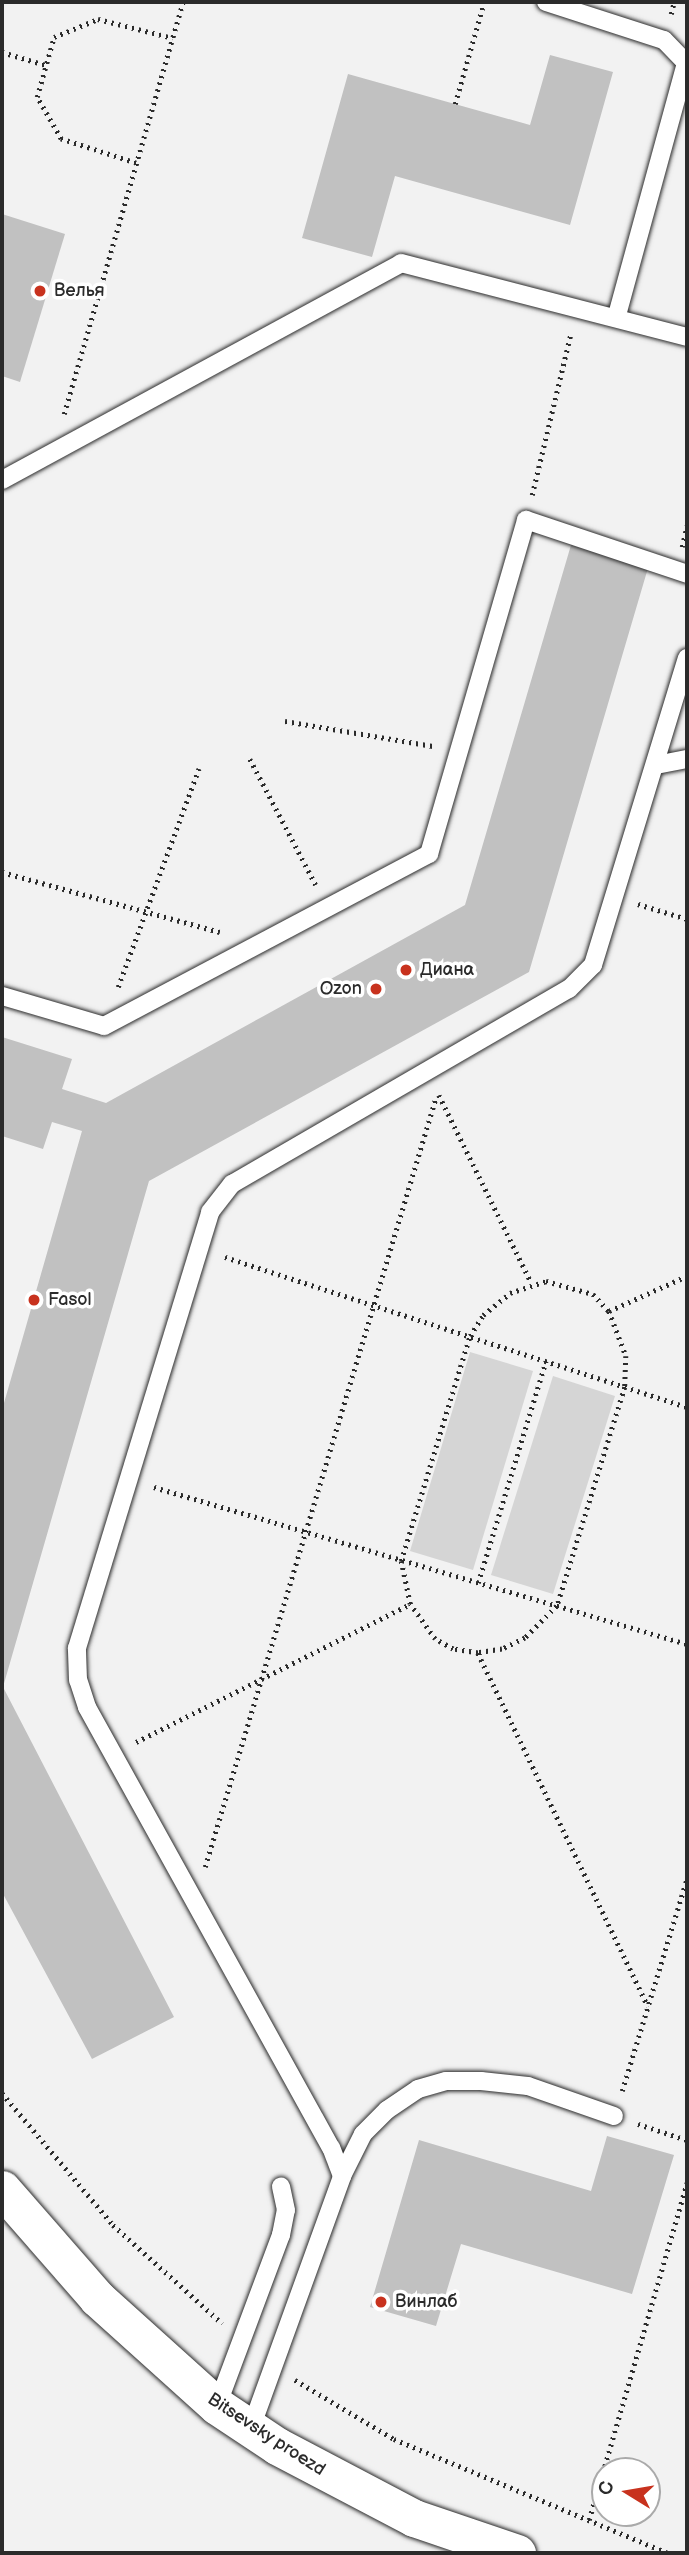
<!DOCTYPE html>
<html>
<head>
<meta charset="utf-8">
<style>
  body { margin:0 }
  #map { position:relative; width:689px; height:2555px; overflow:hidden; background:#f2f2f2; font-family:"Balsamiq Sans",sans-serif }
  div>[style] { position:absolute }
  .green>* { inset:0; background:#d5d5d5 }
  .building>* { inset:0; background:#c1c1c1 }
  .path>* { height:4.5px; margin-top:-2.25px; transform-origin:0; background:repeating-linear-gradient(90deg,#2b2b2b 0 2px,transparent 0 7px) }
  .roads { filter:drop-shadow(0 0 2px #2b2b2b) drop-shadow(0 0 2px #2b2b2b) }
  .service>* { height:18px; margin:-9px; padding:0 9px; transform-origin:9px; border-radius:9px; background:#fff }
  .minor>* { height:37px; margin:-18.5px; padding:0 18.5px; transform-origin:18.5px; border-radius:18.5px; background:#fff }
  .dots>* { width:19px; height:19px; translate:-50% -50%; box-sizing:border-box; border:4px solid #fff; border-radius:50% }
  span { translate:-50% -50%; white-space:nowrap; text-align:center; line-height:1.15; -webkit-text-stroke:7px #fff; paint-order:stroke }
  .poi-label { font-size:18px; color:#2b2b2b }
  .left { translate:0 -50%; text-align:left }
  .right { translate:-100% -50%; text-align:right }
  .street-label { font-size:18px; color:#2b2b2b }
  .frame { position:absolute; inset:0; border:4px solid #2b2b2b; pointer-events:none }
  .north { position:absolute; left:591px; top:2457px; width:70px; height:70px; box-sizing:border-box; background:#fff; border:2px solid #aaa; border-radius:50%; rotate:281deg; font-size:19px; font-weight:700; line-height:28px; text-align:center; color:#2b2b2b }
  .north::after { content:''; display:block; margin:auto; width:24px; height:32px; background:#c8321e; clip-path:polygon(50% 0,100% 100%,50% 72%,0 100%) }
</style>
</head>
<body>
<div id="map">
  <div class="green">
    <i style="clip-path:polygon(470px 1352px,533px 1371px,473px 1570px,410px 1551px)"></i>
    <i style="clip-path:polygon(553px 1376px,615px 1396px,553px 1594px,491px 1575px)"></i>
  </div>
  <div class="building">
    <i style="clip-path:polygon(550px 55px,613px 72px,570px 225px,395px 176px,372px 257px,302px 238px,348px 74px,530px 125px)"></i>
    <i style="clip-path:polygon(2px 214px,65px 234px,20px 382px,2px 376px)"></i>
    <i style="clip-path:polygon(571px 545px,648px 568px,529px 972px,149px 1181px,3px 1687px,174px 2017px,92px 2059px,2px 1892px,2px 1410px,82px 1131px,52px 1122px,43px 1149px,2px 1136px,2px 1037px,72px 1059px,62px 1089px,106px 1103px,465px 905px)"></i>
    <i style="clip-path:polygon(607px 2136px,674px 2155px,632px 2294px,461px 2244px,436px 2326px,370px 2307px,419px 2140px,591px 2191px)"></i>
  </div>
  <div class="path">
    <i style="left:671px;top:14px;width:12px;rotate:-76deg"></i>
    <i style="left:2px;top:52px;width:46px;rotate:16.5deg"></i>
    <i style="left:455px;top:104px;width:106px;rotate:-74.1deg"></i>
    <i style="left:136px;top:163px;width:79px;rotate:-162.3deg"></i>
    <i style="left:61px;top:139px;width:48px;rotate:-119.7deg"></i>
    <i style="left:37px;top:97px;width:62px;rotate:-74.2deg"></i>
    <i style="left:54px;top:37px;width:48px;rotate:-22.2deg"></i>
    <i style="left:98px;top:19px;width:77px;rotate:14.2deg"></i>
    <i style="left:64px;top:414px;width:429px;rotate:-73.9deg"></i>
    <i style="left:532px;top:495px;width:167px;rotate:-76.5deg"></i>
    <i style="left:682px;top:547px;width:22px;rotate:-77deg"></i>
    <i style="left:285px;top:721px;width:150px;rotate:9.6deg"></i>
    <i style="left:250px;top:759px;width:142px;rotate:62.4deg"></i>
    <i style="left:2px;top:872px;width:226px;rotate:15.4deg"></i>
    <i style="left:638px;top:904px;width:51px;rotate:17deg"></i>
    <i style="left:118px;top:987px;width:233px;rotate:-69.7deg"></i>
    <i style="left:439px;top:1095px;width:208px;rotate:63.8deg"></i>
    <i style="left:225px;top:1257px;width:486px;rotate:18deg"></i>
    <i style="left:546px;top:1281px;width:49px;rotate:15.5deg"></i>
    <i style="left:593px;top:1294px;width:23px;rotate:47deg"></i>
    <i style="left:609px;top:1311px;width:48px;rotate:69.3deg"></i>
    <i style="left:626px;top:1356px;width:31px;rotate:92deg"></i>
    <i style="left:625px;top:1387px;width:229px;rotate:107.2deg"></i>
    <i style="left:557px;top:1606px;width:45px;rotate:135deg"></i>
    <i style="left:525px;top:1638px;width:25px;rotate:154deg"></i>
    <i style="left:502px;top:1649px;width:24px;rotate:171deg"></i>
    <i style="left:478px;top:1653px;width:25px;rotate:-171deg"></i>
    <i style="left:453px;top:1649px;width:21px;rotate:-151deg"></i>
    <i style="left:435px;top:1639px;width:43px;rotate:-125.5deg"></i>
    <i style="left:410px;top:1604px;width:44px;rotate:-101.8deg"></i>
    <i style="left:401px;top:1561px;width:235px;rotate:-73deg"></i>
    <i style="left:470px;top:1336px;width:25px;rotate:-58deg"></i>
    <i style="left:483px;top:1315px;width:35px;rotate:-39deg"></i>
    <i style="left:510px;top:1293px;width:38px;rotate:-18deg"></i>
    <i style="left:609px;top:1311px;width:85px;rotate:-24.2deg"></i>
    <i style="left:154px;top:1487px;width:556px;rotate:16.41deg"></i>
    <i style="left:478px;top:1583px;width:232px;rotate:-73deg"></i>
    <i style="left:478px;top:1653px;width:392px;rotate:64.3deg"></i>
    <i style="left:136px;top:1742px;width:307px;rotate:-26.7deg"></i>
    <i style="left:205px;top:1867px;width:804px;rotate:-73.3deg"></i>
    <i style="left:622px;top:2091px;width:223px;rotate:-73deg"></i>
    <i style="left:2px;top:2093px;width:172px;rotate:49.9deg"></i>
    <i style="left:113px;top:2225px;width:147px;rotate:42deg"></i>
    <i style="left:638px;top:2124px;width:52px;rotate:18.1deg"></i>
    <i style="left:295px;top:2380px;width:115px;rotate:30.8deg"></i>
    <i style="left:394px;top:2439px;width:297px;rotate:22.6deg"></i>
    <i style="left:589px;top:2520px;width:352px;rotate:-73.8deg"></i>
  </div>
  <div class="roads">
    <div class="service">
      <i style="left:546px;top:2px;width:124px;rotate:17.9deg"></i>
      <i style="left:664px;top:40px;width:32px;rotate:46deg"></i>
      <i style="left:686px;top:63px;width:262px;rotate:105.3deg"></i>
      <i style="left:2px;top:480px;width:454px;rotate:-28.5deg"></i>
      <i style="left:401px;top:263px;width:295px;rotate:14.5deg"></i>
      <i style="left:656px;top:765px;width:32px;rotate:-11deg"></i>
      <i style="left:2px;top:996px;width:106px;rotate:16.4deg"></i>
      <i style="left:104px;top:1026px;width:368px;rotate:-27.9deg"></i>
      <i style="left:429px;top:854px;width:348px;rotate:-73.8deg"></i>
      <i style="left:526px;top:520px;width:170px;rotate:18.5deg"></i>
      <i style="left:342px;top:2176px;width:30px;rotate:-111deg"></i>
      <i style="left:331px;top:2148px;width:504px;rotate:-118.96deg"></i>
      <i style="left:87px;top:1707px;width:28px;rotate:-108deg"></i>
      <i style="left:78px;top:1680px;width:32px;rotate:-92deg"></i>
      <i style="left:77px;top:1648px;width:456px;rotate:-73deg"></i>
      <i style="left:210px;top:1212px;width:36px;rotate:-52deg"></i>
      <i style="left:232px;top:1184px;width:389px;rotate:-30.1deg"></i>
      <i style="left:569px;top:989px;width:34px;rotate:-45deg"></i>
      <i style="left:593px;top:965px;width:321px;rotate:-73deg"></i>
      <i style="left:217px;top:2406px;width:183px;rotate:-69.5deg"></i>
      <i style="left:281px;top:2235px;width:25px;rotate:-79deg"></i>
      <i style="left:286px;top:2210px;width:24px;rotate:-102deg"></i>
      <i style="left:251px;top:2428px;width:268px;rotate:-70.1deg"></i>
      <i style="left:342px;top:2176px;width:47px;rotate:-63.4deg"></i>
      <i style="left:363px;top:2134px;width:34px;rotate:-45deg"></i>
      <i style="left:387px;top:2110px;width:37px;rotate:-34deg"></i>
      <i style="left:418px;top:2089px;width:29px;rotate:-16deg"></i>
      <i style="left:446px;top:2081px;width:35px"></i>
      <i style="left:481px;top:2081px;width:47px;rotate:6.1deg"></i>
      <i style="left:528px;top:2086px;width:91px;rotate:19.2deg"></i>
    </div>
    <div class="minor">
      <i style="left:2px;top:2189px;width:145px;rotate:48.9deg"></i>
      <i style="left:97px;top:2298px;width:161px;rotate:42deg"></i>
      <i style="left:217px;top:2406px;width:72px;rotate:33.7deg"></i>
      <i style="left:277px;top:2446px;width:155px;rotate:27.7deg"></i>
      <i style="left:414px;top:2518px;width:109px;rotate:18.8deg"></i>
    </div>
  </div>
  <div class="dots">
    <i style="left:40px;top:291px;background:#c8321e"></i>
    <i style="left:406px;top:970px;background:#c8321e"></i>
    <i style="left:376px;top:989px;background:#c8321e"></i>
    <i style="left:34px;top:1300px;background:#c8321e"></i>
    <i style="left:381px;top:2302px;background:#c8321e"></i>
  </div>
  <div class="poi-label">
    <span class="left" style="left:54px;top:291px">Велья</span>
    <span class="left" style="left:420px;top:970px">Диана</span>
    <span class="right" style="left:362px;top:989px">Ozon</span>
    <span class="left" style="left:48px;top:1300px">Fasol</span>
    <span class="left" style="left:395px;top:2302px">Винлаб</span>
  </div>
  <div class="street-label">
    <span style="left:266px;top:2435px;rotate:33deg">Bitsevsky proezd</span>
  </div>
  <div class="frame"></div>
  <div class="north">С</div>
</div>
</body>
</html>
